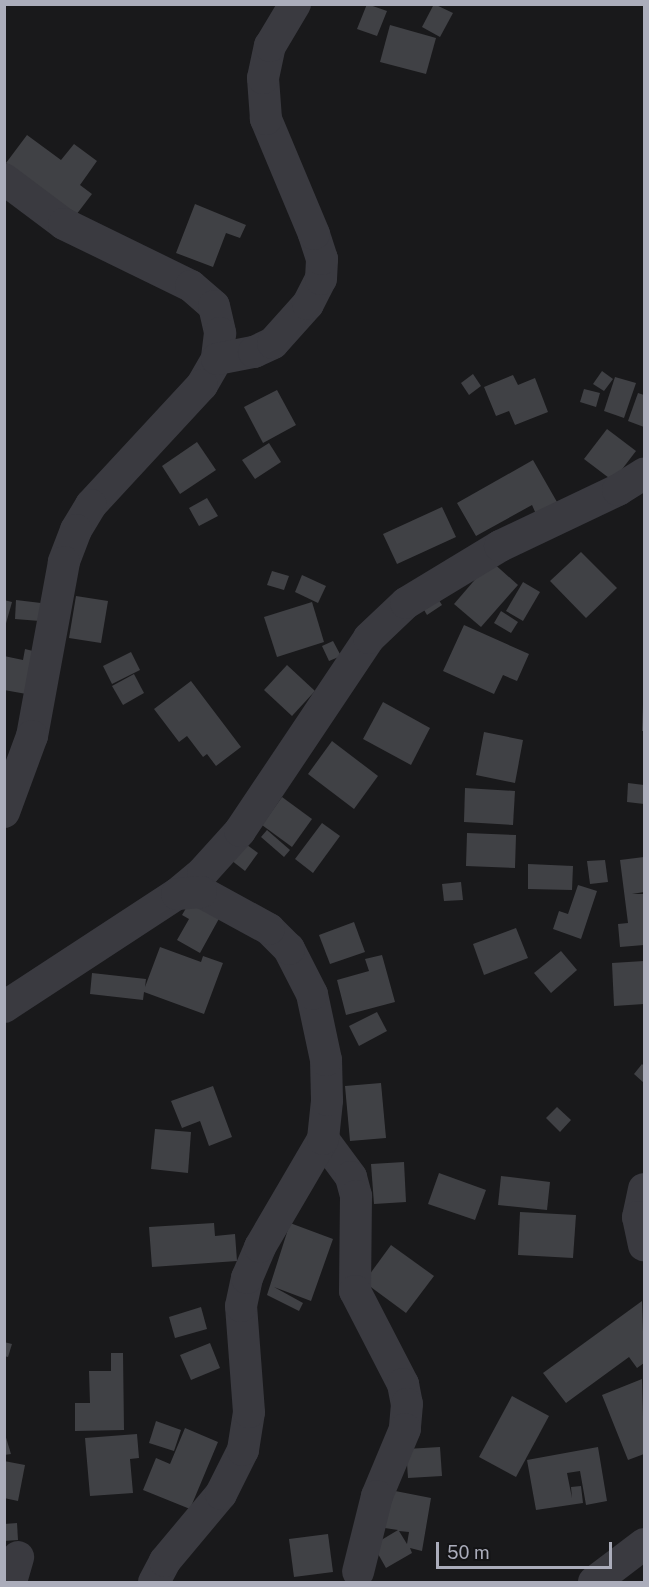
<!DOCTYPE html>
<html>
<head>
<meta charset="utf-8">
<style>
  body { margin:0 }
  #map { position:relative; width:649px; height:1587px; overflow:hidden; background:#19191b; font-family:"Public Sans",sans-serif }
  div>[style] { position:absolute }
  .building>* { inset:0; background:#404145 }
  .minor>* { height:32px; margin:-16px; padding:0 16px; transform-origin:16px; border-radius:16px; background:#3a3a40 }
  span { translate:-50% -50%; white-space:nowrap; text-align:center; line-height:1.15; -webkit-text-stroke:6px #141416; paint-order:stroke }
  .frame { position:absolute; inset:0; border:6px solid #abadbb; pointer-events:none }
  .scale { position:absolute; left:436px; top:1542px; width:176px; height:27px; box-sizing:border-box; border:3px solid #abadbb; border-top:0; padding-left:8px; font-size:18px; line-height:21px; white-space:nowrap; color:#abadbb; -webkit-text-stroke:4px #141416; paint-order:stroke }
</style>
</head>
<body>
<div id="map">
  <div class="building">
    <i style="clip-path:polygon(367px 4px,387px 11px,377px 36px,357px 29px)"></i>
    <i style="clip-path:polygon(434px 4px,453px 13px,440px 37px,422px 27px)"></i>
    <i style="clip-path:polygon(390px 25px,436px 38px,426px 74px,380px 62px)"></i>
    <i style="clip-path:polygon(27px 135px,61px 160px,74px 144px,97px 161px,80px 185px,92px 194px,76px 215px,6px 163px)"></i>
    <i style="clip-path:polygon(195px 204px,246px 225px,240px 238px,226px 233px,213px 267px,176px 253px)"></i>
    <i style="clip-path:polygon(602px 371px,613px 379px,604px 391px,593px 384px)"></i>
    <i style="clip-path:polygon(473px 374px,481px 386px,469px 395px,461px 383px)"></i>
    <i style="clip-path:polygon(513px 375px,518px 385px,535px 378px,548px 412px,515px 425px,509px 411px,496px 416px,484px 387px)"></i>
    <i style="clip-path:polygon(615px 377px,636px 383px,624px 418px,604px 411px)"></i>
    <i style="clip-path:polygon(584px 389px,600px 393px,596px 407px,580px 402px)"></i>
    <i style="clip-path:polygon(277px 390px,296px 425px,263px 443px,244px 407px)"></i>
    <i style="clip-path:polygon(638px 393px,644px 395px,644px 427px,628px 421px)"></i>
    <i style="clip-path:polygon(607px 429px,636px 451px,613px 481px,584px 459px)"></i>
    <i style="clip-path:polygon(197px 442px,216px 470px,180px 494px,162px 466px)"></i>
    <i style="clip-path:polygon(269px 443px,281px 462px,255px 479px,242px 460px)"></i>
    <i style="clip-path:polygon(533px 460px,557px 502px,536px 514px,532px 505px,476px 536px,457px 503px)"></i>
    <i style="clip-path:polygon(207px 498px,218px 516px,199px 526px,189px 508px)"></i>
    <i style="clip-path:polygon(442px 507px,456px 537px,397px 564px,383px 534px)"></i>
    <i style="clip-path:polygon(581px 552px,617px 588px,586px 618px,550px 581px)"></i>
    <i style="clip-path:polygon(491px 561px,518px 585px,481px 627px,454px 604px)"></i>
    <i style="clip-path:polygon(272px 571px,289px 576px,284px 590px,267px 585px)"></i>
    <i style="clip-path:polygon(302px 575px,326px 586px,318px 603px,295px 592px)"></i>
    <i style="clip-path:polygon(523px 582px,540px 592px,523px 621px,506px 611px)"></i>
    <i style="clip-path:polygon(435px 594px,442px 605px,427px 615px,420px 603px)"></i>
    <i style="clip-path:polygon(76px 596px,108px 601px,101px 643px,69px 638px)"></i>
    <i style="clip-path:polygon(4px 600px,12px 602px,5px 627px,4px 627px)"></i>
    <i style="clip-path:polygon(16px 600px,41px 603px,40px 621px,15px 619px)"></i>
    <i style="clip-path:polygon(312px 602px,324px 642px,277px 657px,264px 617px)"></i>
    <i style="clip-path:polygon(501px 611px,518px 622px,511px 633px,494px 623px)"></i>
    <i style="clip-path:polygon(464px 625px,529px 654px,517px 681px,503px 675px,494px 694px,443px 671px)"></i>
    <i style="clip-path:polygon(333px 641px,341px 656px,329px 661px,322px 646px)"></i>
    <i style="clip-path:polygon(25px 649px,41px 653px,32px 695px,4px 690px,4px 656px,23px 660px)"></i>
    <i style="clip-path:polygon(131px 652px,140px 670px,112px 684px,103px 666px)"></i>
    <i style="clip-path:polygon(287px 665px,315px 691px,292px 716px,264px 690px)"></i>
    <i style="clip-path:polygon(134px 674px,144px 693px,123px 705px,112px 686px)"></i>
    <i style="clip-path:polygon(191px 681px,241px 747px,216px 766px,207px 754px,203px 757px,187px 736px,179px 742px,154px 709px)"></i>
    <i style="clip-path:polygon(383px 702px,430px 728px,411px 765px,363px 739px)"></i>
    <i style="clip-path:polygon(643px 705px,644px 705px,644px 731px,642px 731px)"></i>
    <i style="clip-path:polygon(484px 732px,523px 740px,515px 783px,476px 775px)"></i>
    <i style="clip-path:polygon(332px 741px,378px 776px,354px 809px,308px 774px)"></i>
    <i style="clip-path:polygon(628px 783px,644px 785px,644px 804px,627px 802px)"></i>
    <i style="clip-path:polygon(465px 788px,515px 791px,513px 825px,464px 822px)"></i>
    <i style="clip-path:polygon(282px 797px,312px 819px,292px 847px,262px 825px)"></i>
    <i style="clip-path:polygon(322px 823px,340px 836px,313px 873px,295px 859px)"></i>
    <i style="clip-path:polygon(267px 830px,290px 850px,284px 857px,261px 837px)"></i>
    <i style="clip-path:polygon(467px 833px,516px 835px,515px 868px,466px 866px)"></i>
    <i style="clip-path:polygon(243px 842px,258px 853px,245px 871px,231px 860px)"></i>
    <i style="clip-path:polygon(644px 857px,644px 892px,632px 894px,644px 894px,644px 945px,620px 947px,618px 924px,628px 923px,620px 860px)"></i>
    <i style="clip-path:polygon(605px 860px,608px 882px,590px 884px,587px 861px)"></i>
    <i style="clip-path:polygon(528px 864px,573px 866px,572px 890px,528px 889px)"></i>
    <i style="clip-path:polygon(461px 882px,463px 900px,444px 901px,442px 884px)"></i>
    <i style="clip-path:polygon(578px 885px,597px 891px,581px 939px,553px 929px,559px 911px,568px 914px)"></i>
    <i style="clip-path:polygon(192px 898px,221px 915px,200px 953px,177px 940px,189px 919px,182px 915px)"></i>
    <i style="clip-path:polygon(354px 922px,365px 952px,330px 964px,319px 935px)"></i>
    <i style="clip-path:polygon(516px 928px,528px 958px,484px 975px,473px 944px)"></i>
    <i style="clip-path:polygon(160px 947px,201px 962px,203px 956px,223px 963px,204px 1014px,144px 992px,143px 1000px,90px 994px,92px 973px,146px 979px,145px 987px)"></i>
    <i style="clip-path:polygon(561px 951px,577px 970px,551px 993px,534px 973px)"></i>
    <i style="clip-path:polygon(382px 955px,395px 1002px,346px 1015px,337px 980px,369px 971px,365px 959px)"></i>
    <i style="clip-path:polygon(644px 961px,644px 1004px,614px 1006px,612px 963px)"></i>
    <i style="clip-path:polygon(377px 1012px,387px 1031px,359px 1046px,349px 1026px)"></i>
    <i style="clip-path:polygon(642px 1064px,644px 1066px,644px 1083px,634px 1074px)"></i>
    <i style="clip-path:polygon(381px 1083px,386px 1138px,350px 1141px,345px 1086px)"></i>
    <i style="clip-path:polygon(213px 1086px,232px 1137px,209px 1146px,200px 1121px,182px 1128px,171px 1101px)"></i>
    <i style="clip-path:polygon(557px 1107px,571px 1120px,560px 1132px,546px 1118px)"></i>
    <i style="clip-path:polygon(155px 1129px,191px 1132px,188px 1173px,151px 1169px)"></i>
    <i style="clip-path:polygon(404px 1162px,406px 1202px,374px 1204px,371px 1164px)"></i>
    <i style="clip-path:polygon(439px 1173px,486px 1190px,475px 1220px,428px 1204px)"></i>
    <i style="clip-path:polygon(501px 1176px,550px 1182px,547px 1210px,498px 1205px)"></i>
    <i style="clip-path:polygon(520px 1212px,576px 1215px,573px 1258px,518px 1255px)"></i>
    <i style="clip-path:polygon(214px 1223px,215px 1236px,235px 1234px,237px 1261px,152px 1267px,149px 1227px)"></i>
    <i style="clip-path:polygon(290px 1223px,333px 1239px,311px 1301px,274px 1287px,303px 1303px,299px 1311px,267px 1295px)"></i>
    <i style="clip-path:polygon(391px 1245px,434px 1276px,406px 1313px,364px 1282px)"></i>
    <i style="clip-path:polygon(642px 1301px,644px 1363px,637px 1368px,629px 1357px,566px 1403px,543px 1373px)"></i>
    <i style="clip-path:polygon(201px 1307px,207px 1329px,175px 1338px,169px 1317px)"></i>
    <i style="clip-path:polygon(4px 1342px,12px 1344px,8px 1357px,4px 1356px)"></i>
    <i style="clip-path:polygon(210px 1343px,220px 1368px,191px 1380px,180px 1355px)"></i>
    <i style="clip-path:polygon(111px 1353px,123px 1353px,124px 1430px,75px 1431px,75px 1403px,90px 1403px,89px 1371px,111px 1371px)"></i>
    <i style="clip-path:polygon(642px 1379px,644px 1454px,628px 1460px,602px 1395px)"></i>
    <i style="clip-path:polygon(512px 1396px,549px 1416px,516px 1477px,479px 1457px)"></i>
    <i style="clip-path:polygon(156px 1421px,181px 1430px,174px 1451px,149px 1443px)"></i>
    <i style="clip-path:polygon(185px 1428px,218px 1442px,190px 1509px,143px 1490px,156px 1458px,170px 1464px)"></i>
    <i style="clip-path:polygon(4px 1431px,11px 1454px,4px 1455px)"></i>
    <i style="clip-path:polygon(137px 1434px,139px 1458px,130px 1459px,133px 1493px,90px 1496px,85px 1438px)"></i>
    <i style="clip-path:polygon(440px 1447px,442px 1476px,408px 1478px,406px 1449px)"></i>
    <i style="clip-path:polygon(598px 1447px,607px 1501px,586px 1505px,580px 1471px,567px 1473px,572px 1498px,571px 1487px,581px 1486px,583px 1503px,536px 1510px,527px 1460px)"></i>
    <i style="clip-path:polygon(4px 1461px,25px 1465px,18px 1501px,4px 1498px)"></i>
    <i style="clip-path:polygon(evenodd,385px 1489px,431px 1498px,422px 1551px,410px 1548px,412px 1553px,386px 1568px,373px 1545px,398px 1530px,378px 1527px,385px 1489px,399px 1531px,409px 1532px,407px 1544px,399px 1531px)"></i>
    <i style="clip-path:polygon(17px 1523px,18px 1540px,4px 1541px,4px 1524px)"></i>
    <i style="clip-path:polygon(328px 1534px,333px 1572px,294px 1577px,289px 1539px)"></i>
  </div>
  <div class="minor">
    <i style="left:4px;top:179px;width:75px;rotate:36.9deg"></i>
    <i style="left:64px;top:224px;width:141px;rotate:26deg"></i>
    <i style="left:191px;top:286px;width:30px;rotate:41deg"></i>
    <i style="left:214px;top:306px;width:28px;rotate:77deg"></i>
    <i style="left:220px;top:333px;width:26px;rotate:97deg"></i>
    <i style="left:217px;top:359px;width:30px;rotate:120deg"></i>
    <i style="left:202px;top:385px;width:163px;rotate:132.8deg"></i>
    <i style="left:91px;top:505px;width:29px;rotate:121deg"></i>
    <i style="left:76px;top:530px;width:34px;rotate:111deg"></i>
    <i style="left:64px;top:562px;width:177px;rotate:100.4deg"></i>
    <i style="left:32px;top:736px;width:81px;rotate:110.2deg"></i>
    <i style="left:217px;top:359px;width:38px;rotate:-11deg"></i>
    <i style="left:254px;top:352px;width:21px;rotate:-25deg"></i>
    <i style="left:273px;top:343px;width:52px;rotate:-48.1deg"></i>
    <i style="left:308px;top:304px;width:28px;rotate:-63deg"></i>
    <i style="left:321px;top:279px;width:20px;rotate:-87deg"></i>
    <i style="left:322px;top:259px;width:26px;rotate:-108deg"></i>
    <i style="left:314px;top:234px;width:125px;rotate:-112.7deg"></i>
    <i style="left:266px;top:119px;width:41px;rotate:-94.2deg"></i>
    <i style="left:263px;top:78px;width:33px;rotate:-78deg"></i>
    <i style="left:270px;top:46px;width:49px;rotate:-59.2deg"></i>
    <i style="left:4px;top:1007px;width:207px;rotate:-33.2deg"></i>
    <i style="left:177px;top:894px;width:34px;rotate:-40deg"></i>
    <i style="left:203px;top:872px;width:55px;rotate:-47.9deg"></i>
    <i style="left:240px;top:831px;width:232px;rotate:-56.2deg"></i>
    <i style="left:369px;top:638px;width:51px;rotate:-43.4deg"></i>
    <i style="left:406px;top:603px;width:110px;rotate:-31.2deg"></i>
    <i style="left:500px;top:546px;width:131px;rotate:-25.4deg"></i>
    <i style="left:618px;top:490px;width:31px;rotate:-32deg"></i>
    <i style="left:323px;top:1139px;width:47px;rotate:53.6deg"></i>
    <i style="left:351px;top:1177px;width:20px;rotate:75deg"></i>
    <i style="left:356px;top:1196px;width:95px;rotate:90.6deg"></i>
    <i style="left:355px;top:1291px;width:105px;rotate:62.7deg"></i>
    <i style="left:403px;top:1384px;width:20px;rotate:79deg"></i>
    <i style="left:407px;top:1404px;width:25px;rotate:95deg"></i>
    <i style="left:405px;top:1429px;width:73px;rotate:112.7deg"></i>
    <i style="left:377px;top:1496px;width:78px;rotate:104deg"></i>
    <i style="left:644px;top:1189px;width:29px;rotate:102deg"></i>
    <i style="left:638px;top:1217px;width:29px;rotate:78deg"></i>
    <i style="left:11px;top:1582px;width:26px;rotate:-74deg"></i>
    <i style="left:154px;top:1582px;width:24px;rotate:-62deg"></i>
    <i style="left:165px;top:1561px;width:87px;rotate:-50.1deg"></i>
    <i style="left:221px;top:1494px;width:49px;rotate:-63.4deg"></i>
    <i style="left:243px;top:1450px;width:38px;rotate:-81deg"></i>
    <i style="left:249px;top:1412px;width:106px;rotate:-94.3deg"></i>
    <i style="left:241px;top:1306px;width:29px;rotate:-78deg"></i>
    <i style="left:247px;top:1278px;width:34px;rotate:-67deg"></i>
    <i style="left:260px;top:1247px;width:125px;rotate:-59.7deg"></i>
    <i style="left:323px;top:1139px;width:39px;rotate:-84deg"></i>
    <i style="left:327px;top:1100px;width:40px;rotate:-91.4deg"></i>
    <i style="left:326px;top:1060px;width:67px;rotate:-102deg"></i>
    <i style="left:312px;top:994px;width:51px;rotate:-117.1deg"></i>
    <i style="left:289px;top:949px;width:28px;rotate:-135deg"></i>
    <i style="left:269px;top:929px;width:77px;rotate:-151.4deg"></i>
    <i style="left:201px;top:892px;width:24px;rotate:175deg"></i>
    <i style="left:594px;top:1582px;width:63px;rotate:-37.2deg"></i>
  </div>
  <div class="frame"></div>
  <div class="scale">50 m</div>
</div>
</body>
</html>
